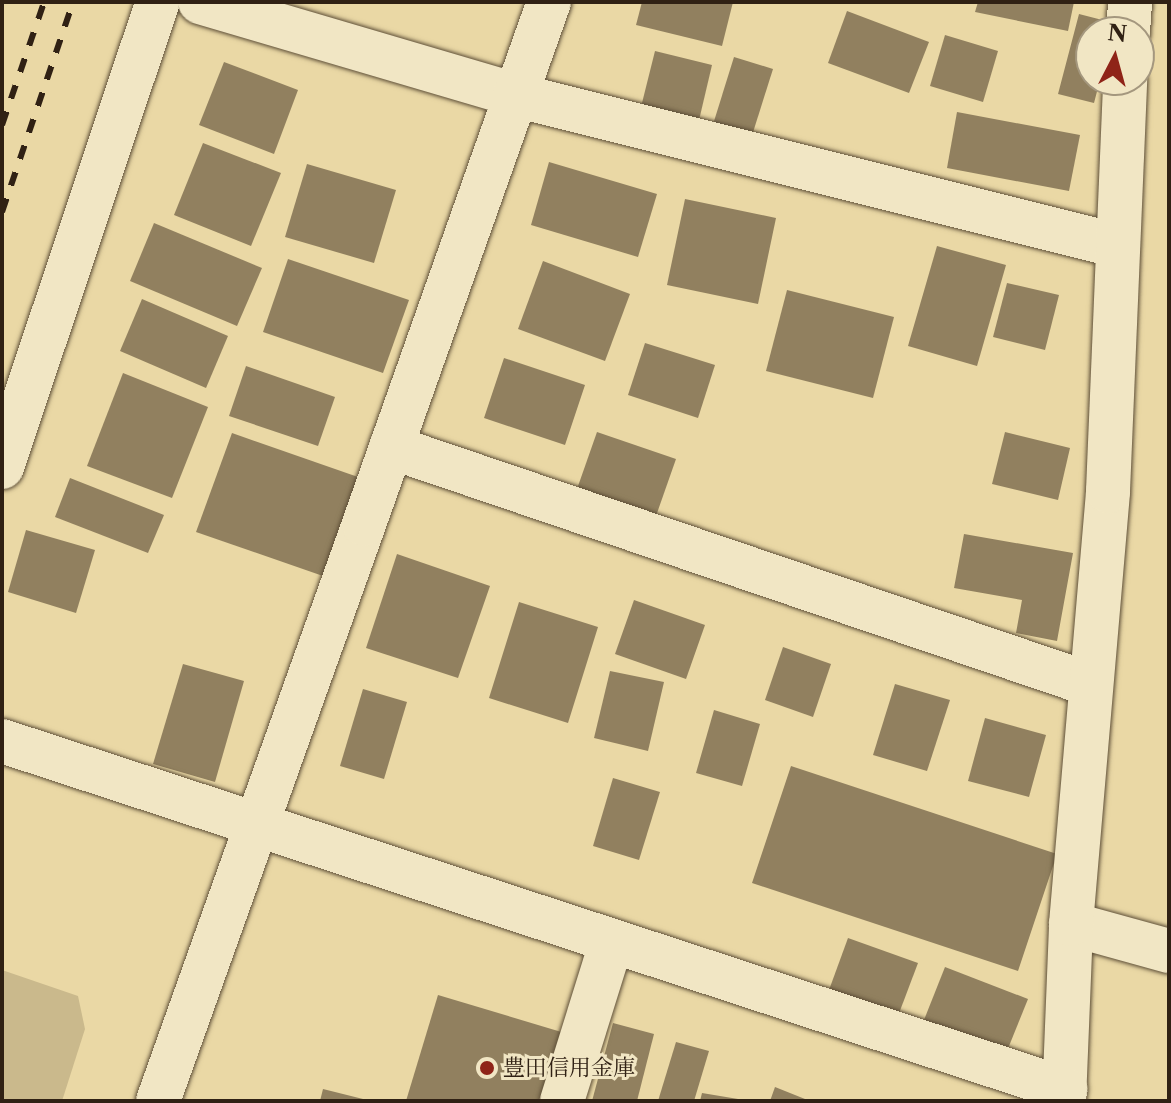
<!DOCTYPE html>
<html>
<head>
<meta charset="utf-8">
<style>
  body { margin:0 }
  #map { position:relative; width:1171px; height:1103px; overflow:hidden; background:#ead8a5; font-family:"Libre Caslon Text","Noto Serif JP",serif }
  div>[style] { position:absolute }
  .green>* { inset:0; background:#cab98c }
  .building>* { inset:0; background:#91805f }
  .roads { filter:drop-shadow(0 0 2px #5e4f38) drop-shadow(0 0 2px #5e4f38) }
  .street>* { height:44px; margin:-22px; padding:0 22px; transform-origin:22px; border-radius:22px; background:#f1e6c4 }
  .secondary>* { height:44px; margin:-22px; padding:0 22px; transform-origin:22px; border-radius:22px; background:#f1e6c4 }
  .rail>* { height:6px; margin-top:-3px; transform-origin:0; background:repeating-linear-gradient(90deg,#302114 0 14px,transparent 0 28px) }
  .dots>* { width:22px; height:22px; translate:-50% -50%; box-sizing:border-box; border:4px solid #f1e6c4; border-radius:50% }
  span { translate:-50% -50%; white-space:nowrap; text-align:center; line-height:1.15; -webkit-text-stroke:6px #f1e6c4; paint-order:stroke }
  .poi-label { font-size:22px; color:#302114 }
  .left { translate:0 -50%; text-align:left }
  .frame { position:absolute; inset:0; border:4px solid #302114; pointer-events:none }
  .north { position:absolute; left:1075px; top:16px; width:80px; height:80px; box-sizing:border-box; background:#f1e6c4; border:2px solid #a4977e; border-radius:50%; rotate:6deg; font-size:22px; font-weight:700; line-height:32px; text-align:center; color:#302114 }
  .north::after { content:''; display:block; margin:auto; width:28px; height:36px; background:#8f2418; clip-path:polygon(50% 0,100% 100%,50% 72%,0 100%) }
</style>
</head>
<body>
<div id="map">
  <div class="green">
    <i style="clip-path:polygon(2px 970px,78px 996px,85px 1029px,62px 1101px,2px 1101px)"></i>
  </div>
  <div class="building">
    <i style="clip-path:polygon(642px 2px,733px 2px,722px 46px,636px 25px)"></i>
    <i style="clip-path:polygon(978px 2px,1074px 2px,1068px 31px,975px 12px)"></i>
    <i style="clip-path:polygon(847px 11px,929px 42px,909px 93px,828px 63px)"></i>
    <i style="clip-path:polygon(1079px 14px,1114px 23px,1112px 32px,1091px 32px,1091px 80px,1100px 80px,1094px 103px,1058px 94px)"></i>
    <i style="clip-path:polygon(945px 35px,998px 51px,983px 102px,930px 86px)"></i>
    <i style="clip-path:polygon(655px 51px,712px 65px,696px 133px,638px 119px)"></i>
    <i style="clip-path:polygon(734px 57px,773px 69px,749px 145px,710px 134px)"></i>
    <i style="clip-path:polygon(224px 62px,298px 90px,274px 154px,199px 125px)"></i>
    <i style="clip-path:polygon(957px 112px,1080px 135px,1069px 191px,947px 168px)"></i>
    <i style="clip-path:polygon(203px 143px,281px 173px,251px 246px,174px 215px)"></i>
    <i style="clip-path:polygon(549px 162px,657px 194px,638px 257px,531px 225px)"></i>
    <i style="clip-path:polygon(307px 164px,396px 190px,374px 263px,285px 237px)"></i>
    <i style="clip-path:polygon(685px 199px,776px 218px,758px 304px,667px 285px)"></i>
    <i style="clip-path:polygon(154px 223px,262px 268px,237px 326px,130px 281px)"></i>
    <i style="clip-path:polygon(937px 246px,1006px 265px,977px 366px,908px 346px)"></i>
    <i style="clip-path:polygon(288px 259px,409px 300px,383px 373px,263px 332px)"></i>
    <i style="clip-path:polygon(543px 261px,630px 294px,605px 361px,518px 329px)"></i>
    <i style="clip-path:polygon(1007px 283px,1059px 295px,1045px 350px,993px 337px)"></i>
    <i style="clip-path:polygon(787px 290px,894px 317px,873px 398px,766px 371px)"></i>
    <i style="clip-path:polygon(142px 299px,228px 336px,206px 388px,120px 351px)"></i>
    <i style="clip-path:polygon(645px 343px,715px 365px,698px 418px,628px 395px)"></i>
    <i style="clip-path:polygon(504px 358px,585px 385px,565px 445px,484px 418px)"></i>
    <i style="clip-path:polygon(246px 366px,335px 397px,318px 446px,229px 416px)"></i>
    <i style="clip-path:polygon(123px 373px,208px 407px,172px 498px,87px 466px)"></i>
    <i style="clip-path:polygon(597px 432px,676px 459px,656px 516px,577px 489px)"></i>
    <i style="clip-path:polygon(1005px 432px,1070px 448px,1058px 500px,992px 484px)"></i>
    <i style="clip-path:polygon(232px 433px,358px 477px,323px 576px,196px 532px)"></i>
    <i style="clip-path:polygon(70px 478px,164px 515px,148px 553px,55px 517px)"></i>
    <i style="clip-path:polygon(26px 530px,95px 550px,76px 613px,8px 592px)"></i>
    <i style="clip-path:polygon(964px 534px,1073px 553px,1057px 641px,1016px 633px,1022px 600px,954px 588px)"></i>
    <i style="clip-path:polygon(397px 554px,490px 586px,458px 678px,366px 648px)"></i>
    <i style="clip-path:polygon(634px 600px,705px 625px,686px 679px,615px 654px)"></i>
    <i style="clip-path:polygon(519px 602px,598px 627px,568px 723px,489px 698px)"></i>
    <i style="clip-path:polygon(783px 647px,831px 664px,813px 717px,765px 700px)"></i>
    <i style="clip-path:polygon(183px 664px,244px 681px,215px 782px,153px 764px)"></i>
    <i style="clip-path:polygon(610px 671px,664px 682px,648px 751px,594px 738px)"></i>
    <i style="clip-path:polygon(895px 684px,950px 700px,927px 771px,873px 755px)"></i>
    <i style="clip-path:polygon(363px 689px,407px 702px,384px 779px,340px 766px)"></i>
    <i style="clip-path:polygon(714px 710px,760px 724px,742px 786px,696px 773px)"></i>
    <i style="clip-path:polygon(985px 718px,1046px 735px,1029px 797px,968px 781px)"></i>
    <i style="clip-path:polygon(791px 766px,1057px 854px,1018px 971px,752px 883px)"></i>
    <i style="clip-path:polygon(613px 778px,660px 792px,639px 860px,593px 846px)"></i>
    <i style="clip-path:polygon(848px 938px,918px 963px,898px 1016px,829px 990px)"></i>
    <i style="clip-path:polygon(945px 967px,1028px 999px,1005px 1056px,922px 1025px)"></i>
    <i style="clip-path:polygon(438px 995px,568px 1034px,547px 1101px,406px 1101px)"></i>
    <i style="clip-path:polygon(613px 1023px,654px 1034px,637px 1101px,592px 1101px)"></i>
    <i style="clip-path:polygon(676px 1042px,709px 1051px,694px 1101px,658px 1101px)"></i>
    <i style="clip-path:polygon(775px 1087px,810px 1101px,770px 1101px)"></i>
    <i style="clip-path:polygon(323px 1089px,367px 1100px,367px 1101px,320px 1101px)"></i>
    <i style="clip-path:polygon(702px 1093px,738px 1099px,737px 1101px,700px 1101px)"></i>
  </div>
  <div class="roads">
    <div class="street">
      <i style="left:200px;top:2px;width:328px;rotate:16.4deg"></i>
      <i style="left:515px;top:95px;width:618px;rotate:14.04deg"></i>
      <i style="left:1128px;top:32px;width:30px;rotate:-86deg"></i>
      <i style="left:391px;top:447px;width:737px;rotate:18.75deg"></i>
      <i style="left:2px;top:467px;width:490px;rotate:-71.5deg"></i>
      <i style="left:1071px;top:924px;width:102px;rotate:15.4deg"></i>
      <i style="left:158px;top:1101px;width:613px;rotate:-70.35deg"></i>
      <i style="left:562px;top:1101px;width:164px;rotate:-72.7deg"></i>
      <i style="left:1064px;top:1101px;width:177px;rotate:-87.7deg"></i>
      <i style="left:1071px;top:924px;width:435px;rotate:-85.1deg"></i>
      <i style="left:1108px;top:491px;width:411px;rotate:-87.6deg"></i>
    </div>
    <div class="secondary">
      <i style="left:364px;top:524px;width:554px;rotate:-70.49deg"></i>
      <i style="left:2px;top:741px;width:1119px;rotate:18.13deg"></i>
    </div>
  </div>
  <div class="rail">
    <i style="left:2px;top:125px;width:130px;rotate:-71.1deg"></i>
    <i style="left:2px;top:212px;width:222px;rotate:-71.3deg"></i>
  </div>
  <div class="dots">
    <i style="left:487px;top:1068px;background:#8f2418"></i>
  </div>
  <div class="poi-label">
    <span class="left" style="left:503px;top:1068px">豊田信用金庫</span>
  </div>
  <div class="frame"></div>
  <div class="north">N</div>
</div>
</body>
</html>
